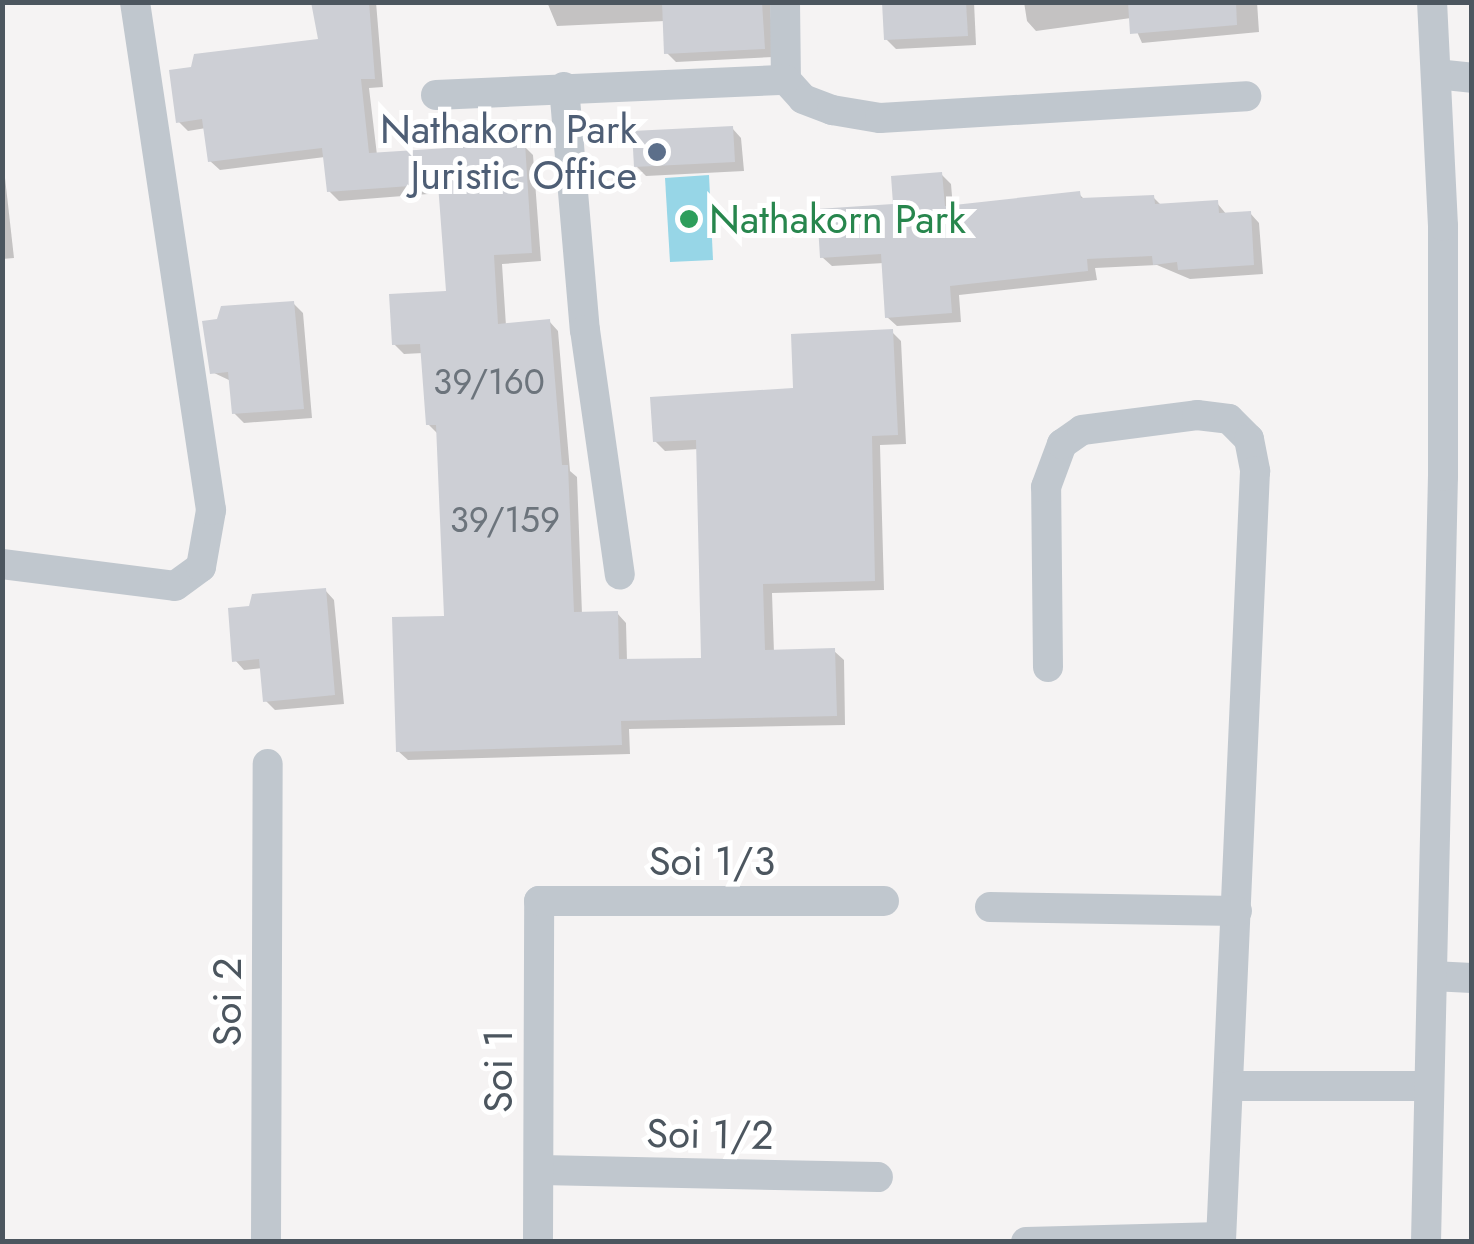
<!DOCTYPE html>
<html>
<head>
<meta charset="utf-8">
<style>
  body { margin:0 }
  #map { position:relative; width:1474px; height:1244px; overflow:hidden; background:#f5f3f3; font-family:Jost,sans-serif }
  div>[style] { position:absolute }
  .water>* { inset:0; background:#97d6e7 }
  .shadow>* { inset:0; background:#0003 }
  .building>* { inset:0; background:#cdcfd5 }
  .minor>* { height:30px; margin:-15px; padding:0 15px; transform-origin:15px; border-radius:15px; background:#c0c7ce }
  .dots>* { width:28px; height:28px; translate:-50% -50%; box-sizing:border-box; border:5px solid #fff; border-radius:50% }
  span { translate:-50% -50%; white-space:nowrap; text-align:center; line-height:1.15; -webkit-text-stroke:10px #fff; paint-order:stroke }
  .number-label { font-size:35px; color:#6c747c }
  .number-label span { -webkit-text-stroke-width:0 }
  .service-label { font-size:40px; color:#4e5e75 }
  .right { translate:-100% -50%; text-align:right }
  .leisure-label { font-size:40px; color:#27864d }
  .left { translate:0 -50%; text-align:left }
  .street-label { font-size:40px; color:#4c565f }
  .frame { position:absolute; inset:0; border:5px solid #4c565f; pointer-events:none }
</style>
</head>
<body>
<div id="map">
  <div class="water">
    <i style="clip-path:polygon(709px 175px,713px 260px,670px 262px,665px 178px)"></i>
  </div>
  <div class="shadow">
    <i style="clip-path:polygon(314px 2px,376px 2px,383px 87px,369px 88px,377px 155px,524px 146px,533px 155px,541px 261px,502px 264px,506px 326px,549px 321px,558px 331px,570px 471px,577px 477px,582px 614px,617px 613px,626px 623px,627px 661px,704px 660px,699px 449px,665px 451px,655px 441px,796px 391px,892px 332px,901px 341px,906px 444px,880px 445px,884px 590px,772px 593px,774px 653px,834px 651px,844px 660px,845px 725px,629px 729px,630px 754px,408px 760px,398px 751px,447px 618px,438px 434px,428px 424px,423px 353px,404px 354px,394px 344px,449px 293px,441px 193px,339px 201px,329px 191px,325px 157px,220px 170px,210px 161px,206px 128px,188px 131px,178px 121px,321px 41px)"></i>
    <i style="clip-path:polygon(547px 2px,770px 2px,773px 57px,676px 62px,667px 53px,665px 21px,557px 26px)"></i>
    <i style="clip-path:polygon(885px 2px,974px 2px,976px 45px,896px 49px,886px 39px)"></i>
    <i style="clip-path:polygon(1024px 2px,1257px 2px,1259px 32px,1142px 43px,1131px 18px,1036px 31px,1027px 21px)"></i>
    <i style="clip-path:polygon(732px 128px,741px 138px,744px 171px,646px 176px,636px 166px)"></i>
    <i style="clip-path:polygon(2px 151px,14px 258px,2px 259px)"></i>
    <i style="clip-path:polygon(941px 174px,951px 184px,953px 208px,1079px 194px,1086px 201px,1153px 197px,1162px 206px,1217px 203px,1227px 215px,1250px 213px,1259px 223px,1263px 274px,1190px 279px,1157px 265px,1095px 268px,1097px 280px,959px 295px,961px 322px,897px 326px,887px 317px,884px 263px,832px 266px,822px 257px)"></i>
    <i style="clip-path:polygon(293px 303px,303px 313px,312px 418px,244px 423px,234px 413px,231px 381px,212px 372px)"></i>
    <i style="clip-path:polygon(325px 590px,334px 600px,344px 704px,275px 710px,265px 700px,263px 668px,244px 670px,235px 660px,251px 609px)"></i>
  </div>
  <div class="building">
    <i style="clip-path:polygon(311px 2px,369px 2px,375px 79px,361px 79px,369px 153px,525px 143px,532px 253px,494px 255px,498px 324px,550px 319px,562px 465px,568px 465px,574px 612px,618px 611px,619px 659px,701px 658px,696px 440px,653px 442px,650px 397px,793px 388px,791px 334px,893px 329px,898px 435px,872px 436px,875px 581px,763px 584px,765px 650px,835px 648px,837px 716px,621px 721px,622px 745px,396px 752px,392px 617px,444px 616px,436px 425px,426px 425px,420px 344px,392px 345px,389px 294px,446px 291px,438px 184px,327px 192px,322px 148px,208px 162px,202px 119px,176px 123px,169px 70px,191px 67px,194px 54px,318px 39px)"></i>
    <i style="clip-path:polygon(662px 2px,762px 2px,765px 49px,664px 54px)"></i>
    <i style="clip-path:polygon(882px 2px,966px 2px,968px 36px,884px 40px)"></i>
    <i style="clip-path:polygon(1128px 2px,1236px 2px,1237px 25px,1130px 34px)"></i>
    <i style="clip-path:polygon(733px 126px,735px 162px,634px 167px,632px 131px)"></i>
    <i style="clip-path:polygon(942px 172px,945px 206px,1080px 191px,1081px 198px,1154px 195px,1155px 204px,1218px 200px,1219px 213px,1251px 211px,1254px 265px,1178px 270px,1177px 262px,1153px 265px,1152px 256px,1087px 259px,1088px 271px,950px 286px,952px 313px,885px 318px,881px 254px,820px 258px,817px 209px,893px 204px,891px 176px)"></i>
    <i style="clip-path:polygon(294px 301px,304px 409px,232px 414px,228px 372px,210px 374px,202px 321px,217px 319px,221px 306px)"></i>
    <i style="clip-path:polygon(326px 588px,335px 695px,263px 702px,259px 659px,232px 662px,228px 608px,249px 606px,252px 594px)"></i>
  </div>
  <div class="minor">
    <i style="left:785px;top:2px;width:78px;rotate:89.3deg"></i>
    <i style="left:786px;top:80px;width:25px;rotate:48deg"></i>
    <i style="left:803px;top:99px;width:31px;rotate:21deg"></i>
    <i style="left:832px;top:110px;width:49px;rotate:9.5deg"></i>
    <i style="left:880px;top:118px;width:367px;rotate:-3.4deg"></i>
    <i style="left:1436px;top:74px;width:36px;rotate:6deg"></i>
    <i style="left:564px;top:87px;width:244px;rotate:85.1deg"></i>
    <i style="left:585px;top:330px;width:247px;rotate:81.9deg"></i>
    <i style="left:436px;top:95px;width:350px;rotate:-2.5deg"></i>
    <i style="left:2px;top:564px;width:174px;rotate:7.2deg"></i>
    <i style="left:175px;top:586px;width:32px;rotate:-36deg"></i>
    <i style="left:201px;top:567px;width:58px;rotate:-80deg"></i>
    <i style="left:211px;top:510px;width:514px;rotate:-98.51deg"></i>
    <i style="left:1048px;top:667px;width:180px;rotate:-90.6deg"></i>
    <i style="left:1046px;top:487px;width:46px;rotate:-69.6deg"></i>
    <i style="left:1062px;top:444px;width:24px;rotate:-35deg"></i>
    <i style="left:1082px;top:430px;width:116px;rotate:-7.4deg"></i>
    <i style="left:1197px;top:415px;width:32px;rotate:7deg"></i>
    <i style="left:1229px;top:419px;width:28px;rotate:45deg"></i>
    <i style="left:1249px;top:439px;width:33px;rotate:79deg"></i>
    <i style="left:1255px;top:471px;width:772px;rotate:92.53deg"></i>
    <i style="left:990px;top:907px;width:247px;rotate:0.9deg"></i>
    <i style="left:1432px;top:976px;width:40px;rotate:2.9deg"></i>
    <i style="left:1230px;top:1086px;width:196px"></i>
    <i style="left:541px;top:1170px;width:337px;rotate:1.2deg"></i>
    <i style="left:266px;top:1242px;width:478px;rotate:-89.8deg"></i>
    <i style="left:538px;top:1242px;width:341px;rotate:-89.8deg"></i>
    <i style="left:539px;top:901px;width:345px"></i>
    <i style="left:1026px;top:1242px;width:195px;rotate:-1.5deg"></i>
    <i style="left:1426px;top:1242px;width:766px;rotate:-88.73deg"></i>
    <i style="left:1443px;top:476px;width:250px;rotate:-90deg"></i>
    <i style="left:1443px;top:226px;width:224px;rotate:-92.8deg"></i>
  </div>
  <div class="dots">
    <i style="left:657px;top:152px;background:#5c6f8a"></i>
    <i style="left:689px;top:219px;background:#2e9e5b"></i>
  </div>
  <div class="number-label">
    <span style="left:489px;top:382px">39/160</span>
    <span style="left:505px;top:520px">39/159</span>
  </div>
  <div class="service-label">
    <span class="right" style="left:637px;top:152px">Nathakorn Park<br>Juristic Office</span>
  </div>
  <div class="leisure-label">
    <span class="left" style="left:709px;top:219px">Nathakorn Park</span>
  </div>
  <div class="street-label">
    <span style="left:712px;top:861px">Soi 1/3</span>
    <span style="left:227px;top:1002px;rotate:-90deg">Soi 2</span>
    <span style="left:498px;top:1071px;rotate:-90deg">Soi 1</span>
    <span style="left:710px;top:1134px;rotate:1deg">Soi 1/2</span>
  </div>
  <div class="frame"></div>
</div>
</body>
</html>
